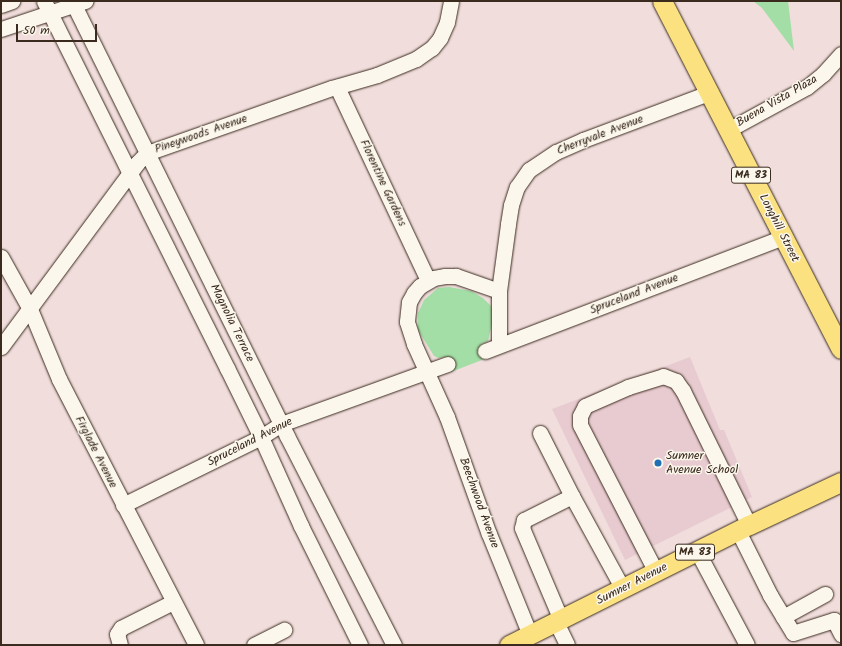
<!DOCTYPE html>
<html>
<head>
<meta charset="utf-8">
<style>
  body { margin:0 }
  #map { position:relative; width:842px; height:646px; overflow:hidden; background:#f0dddc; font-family:Kalam,sans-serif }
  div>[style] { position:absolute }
  .built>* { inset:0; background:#e8cbd0 }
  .green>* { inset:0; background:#a2dea5 }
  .roads { filter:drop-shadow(0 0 1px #3b2a1e) drop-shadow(0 0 1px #3b2a1e) }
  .minor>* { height:15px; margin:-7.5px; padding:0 7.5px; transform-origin:7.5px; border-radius:7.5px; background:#fbf7ec }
  .major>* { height:19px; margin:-9.5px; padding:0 9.5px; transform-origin:9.5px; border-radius:9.5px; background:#fbe180 }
  .dots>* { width:11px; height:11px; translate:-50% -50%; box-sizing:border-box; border:2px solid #fbf7ec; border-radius:50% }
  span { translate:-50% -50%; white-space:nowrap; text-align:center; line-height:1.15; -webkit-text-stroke:3px #fbf7ec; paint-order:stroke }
  .shield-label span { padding:1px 3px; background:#fbf7ec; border:1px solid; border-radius:3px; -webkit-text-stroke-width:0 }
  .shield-label { font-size:11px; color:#3b2a1e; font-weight:700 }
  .street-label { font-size:12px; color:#3b2a1e }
  .poi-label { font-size:12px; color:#3b2a1e }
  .left { translate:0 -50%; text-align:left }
  .frame { position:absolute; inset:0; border:2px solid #3b2a1e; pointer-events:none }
  .scale { position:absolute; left:16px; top:24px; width:81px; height:18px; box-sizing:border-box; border:2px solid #3b2a1e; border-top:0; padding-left:5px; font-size:12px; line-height:14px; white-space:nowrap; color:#3b2a1e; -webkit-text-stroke:3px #fbf7ec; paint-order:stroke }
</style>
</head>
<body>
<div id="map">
  <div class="built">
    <i style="clip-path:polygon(690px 357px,720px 430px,724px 430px,752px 497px,625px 560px,552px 409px)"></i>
  </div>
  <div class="green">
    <i style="clip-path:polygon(753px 1px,788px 1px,794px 51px,762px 8px)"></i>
    <i style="clip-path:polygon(449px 287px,471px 291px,483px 298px,491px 306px,494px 315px,488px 341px,481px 344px,487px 358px,451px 372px,445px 357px,439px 358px,434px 356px,418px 330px,418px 313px,424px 300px,438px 288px)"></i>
  </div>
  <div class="roads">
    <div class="minor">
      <i style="left:44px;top:1px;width:410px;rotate:63.5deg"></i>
      <i style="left:227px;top:368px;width:77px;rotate:63.8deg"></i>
      <i style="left:261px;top:437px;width:98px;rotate:65.8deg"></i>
      <i style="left:301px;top:526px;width:133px;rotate:63.6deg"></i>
      <i style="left:72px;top:1px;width:485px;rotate:63.7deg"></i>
      <i style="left:287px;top:436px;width:235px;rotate:62.9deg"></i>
      <i style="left:1px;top:5px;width:12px;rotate:-20deg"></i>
      <i style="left:1px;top:29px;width:89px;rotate:-18.4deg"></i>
      <i style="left:337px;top:87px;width:213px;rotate:64.8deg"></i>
      <i style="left:728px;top:130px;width:90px;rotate:-28.6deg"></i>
      <i style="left:807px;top:87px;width:21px;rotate:-39deg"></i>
      <i style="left:823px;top:74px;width:27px;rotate:-48deg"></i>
      <i style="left:1px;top:257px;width:60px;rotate:60.9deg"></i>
      <i style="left:30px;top:309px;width:76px;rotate:67.5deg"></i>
      <i style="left:59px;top:379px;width:299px;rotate:62.7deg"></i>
      <i style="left:499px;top:291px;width:46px;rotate:-160.8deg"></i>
      <i style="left:456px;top:276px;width:11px;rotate:180deg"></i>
      <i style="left:445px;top:276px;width:11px;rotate:170deg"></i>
      <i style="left:434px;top:278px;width:16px;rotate:150deg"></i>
      <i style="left:420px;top:286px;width:9px;rotate:131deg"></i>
      <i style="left:414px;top:293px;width:10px;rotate:119deg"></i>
      <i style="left:409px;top:302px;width:20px;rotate:96deg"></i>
      <i style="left:407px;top:322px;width:23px;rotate:72deg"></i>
      <i style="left:414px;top:344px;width:80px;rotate:65.7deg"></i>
      <i style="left:447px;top:417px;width:124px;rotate:70.3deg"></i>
      <i style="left:489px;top:534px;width:109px;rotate:67.9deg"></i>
      <i style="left:499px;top:345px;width:54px;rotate:-90deg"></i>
      <i style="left:499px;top:291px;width:68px;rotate:-82.3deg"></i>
      <i style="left:508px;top:224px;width:19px;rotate:-81deg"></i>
      <i style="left:511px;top:205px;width:19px;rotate:-72deg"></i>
      <i style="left:517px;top:187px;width:21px;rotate:-55deg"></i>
      <i style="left:529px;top:170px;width:32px;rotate:-34deg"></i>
      <i style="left:556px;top:152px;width:30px;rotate:-24deg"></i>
      <i style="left:583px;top:140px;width:134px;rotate:-20.5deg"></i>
      <i style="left:1px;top:347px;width:229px;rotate:-53.5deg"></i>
      <i style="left:137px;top:163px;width:14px;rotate:-45deg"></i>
      <i style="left:147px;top:153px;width:196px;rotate:-19.4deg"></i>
      <i style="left:332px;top:88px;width:47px;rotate:-16.1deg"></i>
      <i style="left:377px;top:75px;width:42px;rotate:-22.3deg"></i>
      <i style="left:416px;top:59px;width:19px;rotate:-35deg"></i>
      <i style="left:432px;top:48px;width:13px;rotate:-51deg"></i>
      <i style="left:440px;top:38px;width:17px;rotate:-66deg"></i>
      <i style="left:447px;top:22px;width:21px;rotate:-79deg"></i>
      <i style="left:485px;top:351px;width:319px;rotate:-20.9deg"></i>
      <i style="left:540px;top:433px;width:71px;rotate:63.1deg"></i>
      <i style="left:572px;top:496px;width:54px;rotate:153.4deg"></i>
      <i style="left:524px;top:520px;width:8px;rotate:104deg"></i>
      <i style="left:522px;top:528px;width:100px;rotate:67deg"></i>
      <i style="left:572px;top:496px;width:106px;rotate:61.3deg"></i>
      <i style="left:123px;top:505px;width:154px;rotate:-26.2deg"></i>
      <i style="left:261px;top:437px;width:24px;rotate:-33deg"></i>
      <i style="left:281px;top:424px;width:177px;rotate:-19.8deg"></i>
      <i style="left:738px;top:531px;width:72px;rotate:63.4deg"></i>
      <i style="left:770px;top:595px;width:44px;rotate:58.8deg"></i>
      <i style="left:793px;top:633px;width:43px;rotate:-17.6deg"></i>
      <i style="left:834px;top:620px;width:16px;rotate:63deg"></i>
      <i style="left:697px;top:551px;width:106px;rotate:62deg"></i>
      <i style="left:656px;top:572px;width:165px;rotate:-117.3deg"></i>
      <i style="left:580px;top:425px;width:9px;rotate:-90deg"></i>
      <i style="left:580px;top:416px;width:11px;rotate:-63deg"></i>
      <i style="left:585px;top:406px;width:47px;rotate:-23.8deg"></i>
      <i style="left:628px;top:387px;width:37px;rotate:-17deg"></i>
      <i style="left:663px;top:376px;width:14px;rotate:21deg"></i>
      <i style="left:676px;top:381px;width:12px;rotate:55deg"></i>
      <i style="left:683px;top:391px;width:149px;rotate:63.8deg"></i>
      <i style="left:783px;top:617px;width:48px;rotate:-28.7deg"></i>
      <i style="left:556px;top:622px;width:25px;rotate:64deg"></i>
      <i style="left:120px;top:645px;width:11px;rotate:-105deg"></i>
      <i style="left:117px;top:634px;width:7px;rotate:-56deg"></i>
      <i style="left:121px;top:628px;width:58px;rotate:-26.6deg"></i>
      <i style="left:254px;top:645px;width:34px;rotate:-27deg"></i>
    </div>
    <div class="major">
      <i style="left:662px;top:1px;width:391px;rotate:62.8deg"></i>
      <i style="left:509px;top:645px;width:268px;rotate:-26.6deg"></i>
      <i style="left:749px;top:525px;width:102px;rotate:-25.1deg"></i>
    </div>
  </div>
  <div class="dots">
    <i style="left:658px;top:463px;background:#1f6fb2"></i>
  </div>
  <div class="shield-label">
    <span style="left:751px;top:175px">MA 83</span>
    <span style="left:695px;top:552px">MA 83</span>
  </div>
  <div class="street-label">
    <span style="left:777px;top:101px;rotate:-30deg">Buena Vista Plaza</span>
    <span style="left:201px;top:134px;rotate:-19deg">Pineywoods Avenue</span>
    <span style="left:600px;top:135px;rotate:-21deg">Cherryvale Avenue</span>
    <span style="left:383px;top:183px;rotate:65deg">Florentine Gardens</span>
    <span style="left:779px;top:228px;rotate:63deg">Longhill Street</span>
    <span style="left:634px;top:294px;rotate:-21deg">Spruceland Avenue</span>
    <span style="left:232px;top:323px;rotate:64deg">Magnolia Terrace</span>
    <span style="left:250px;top:442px;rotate:-27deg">Spruceland Avenue</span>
    <span style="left:96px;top:452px;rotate:63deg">Firglade Avenue</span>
    <span style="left:479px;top:503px;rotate:70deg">Beechwood Avenue</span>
    <span style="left:632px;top:584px;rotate:-27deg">Sumner Avenue</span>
  </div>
  <div class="poi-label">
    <span class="left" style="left:666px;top:463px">Sumner<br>Avenue School</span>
  </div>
  <div class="frame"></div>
  <div class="scale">50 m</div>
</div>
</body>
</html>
